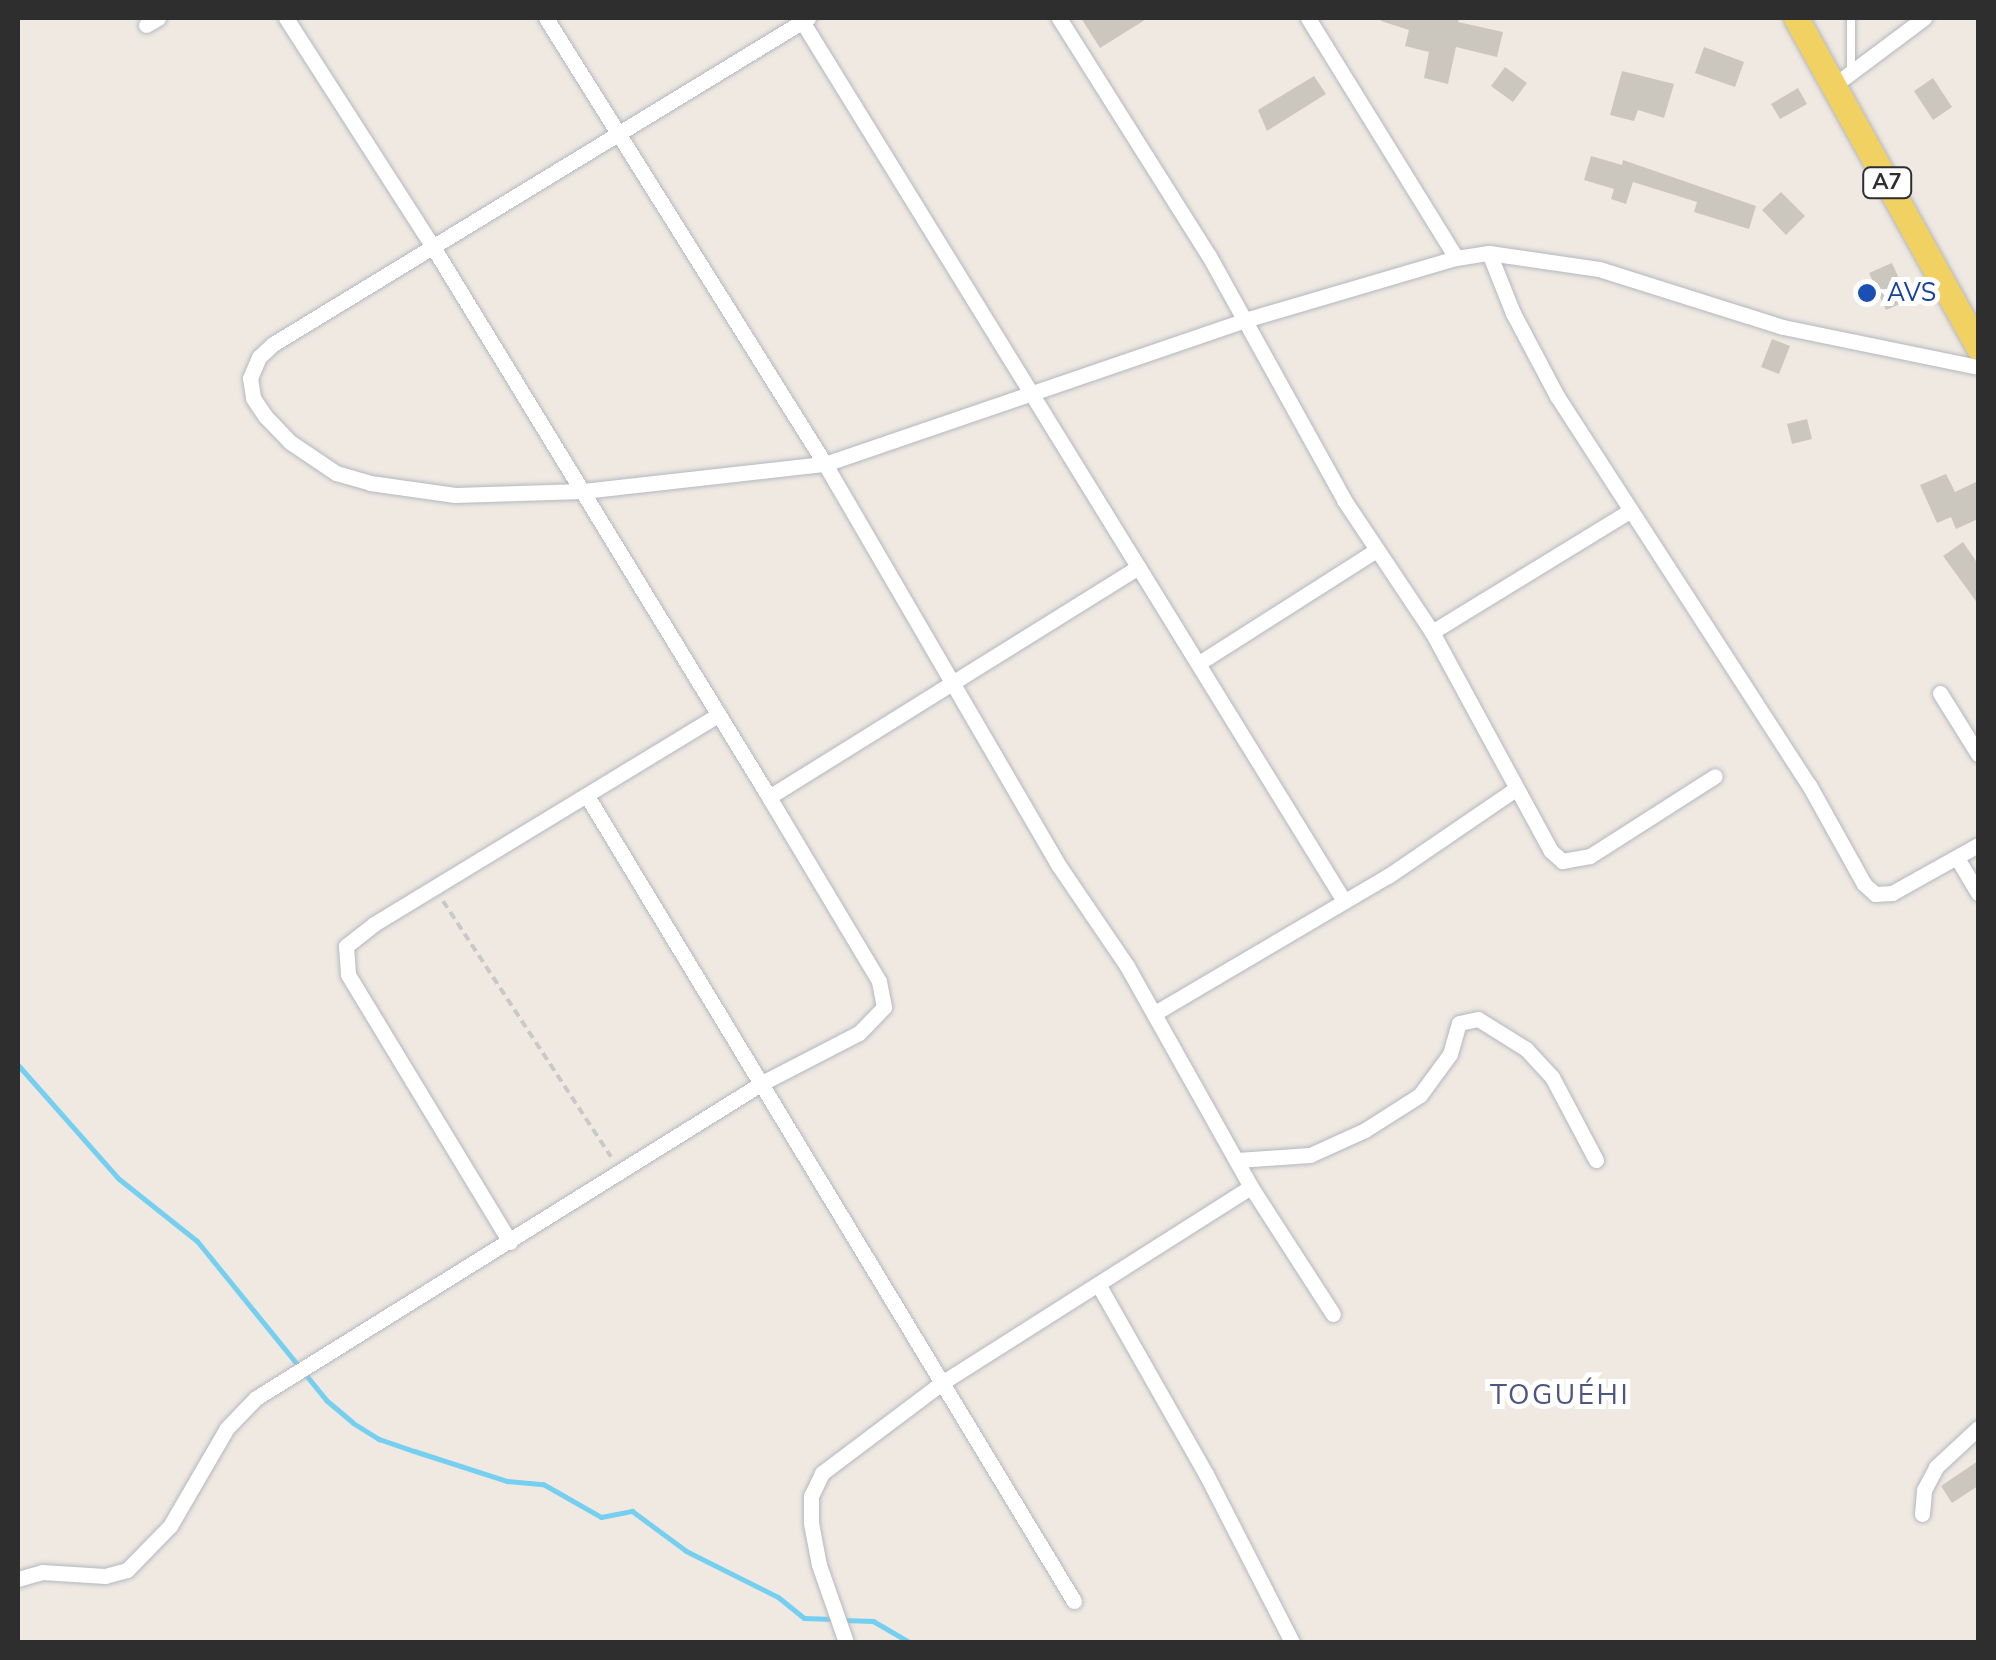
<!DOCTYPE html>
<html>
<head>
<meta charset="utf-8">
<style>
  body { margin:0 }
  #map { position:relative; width:1996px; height:1660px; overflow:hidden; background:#efe9e1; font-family:"Nunito Sans",sans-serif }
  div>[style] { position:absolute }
  .stream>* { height:5px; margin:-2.5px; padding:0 2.5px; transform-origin:2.5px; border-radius:2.5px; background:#75cff0 }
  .building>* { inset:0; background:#cbc7bf }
  .path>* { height:4px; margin-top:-2px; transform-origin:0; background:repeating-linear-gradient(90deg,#c9c9c9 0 8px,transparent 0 13px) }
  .roads { filter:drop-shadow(0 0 2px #b4b7c1) drop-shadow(0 0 2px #b4b7c1) }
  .service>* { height:8px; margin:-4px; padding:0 4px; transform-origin:4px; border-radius:4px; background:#fff }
  .minor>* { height:15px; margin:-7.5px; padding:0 7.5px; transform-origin:7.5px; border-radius:7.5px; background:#fff }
  .primary>* { height:25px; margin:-12.5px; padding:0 12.5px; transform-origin:12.5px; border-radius:12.5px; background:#f2d163 }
  .dots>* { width:28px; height:28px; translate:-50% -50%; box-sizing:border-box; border:5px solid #fff; border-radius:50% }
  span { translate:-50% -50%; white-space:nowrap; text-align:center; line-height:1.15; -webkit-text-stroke:10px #fff; paint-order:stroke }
  .shield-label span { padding:2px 8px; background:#fff; border:2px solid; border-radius:8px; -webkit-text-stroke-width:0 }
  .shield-label { font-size:22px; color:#2e2e2e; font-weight:700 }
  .transit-label { font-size:25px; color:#164399 }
  .left { translate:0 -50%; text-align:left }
  .neighbourhood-label { font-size:28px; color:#4d5680; letter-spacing:2.5px }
  .frame { position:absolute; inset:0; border:20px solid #2e2e2e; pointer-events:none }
</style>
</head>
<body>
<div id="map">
  <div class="stream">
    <i style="left:18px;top:1065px;width:152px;rotate:48.5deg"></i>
    <i style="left:119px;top:1179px;width:100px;rotate:38.5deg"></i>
    <i style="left:197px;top:1241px;width:205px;rotate:50.9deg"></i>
    <i style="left:326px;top:1400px;width:35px;rotate:40deg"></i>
    <i style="left:353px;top:1423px;width:31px;rotate:32deg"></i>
    <i style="left:379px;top:1439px;width:37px;rotate:19deg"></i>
    <i style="left:414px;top:1451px;width:98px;rotate:17.9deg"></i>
    <i style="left:507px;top:1481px;width:36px;rotate:5deg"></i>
    <i style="left:543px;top:1484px;width:67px;rotate:29.6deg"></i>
    <i style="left:601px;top:1517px;width:32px;rotate:-11deg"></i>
    <i style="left:632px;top:1511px;width:67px;rotate:36.5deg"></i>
    <i style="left:686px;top:1551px;width:103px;rotate:26.6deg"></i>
    <i style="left:778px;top:1597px;width:33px;rotate:39deg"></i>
    <i style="left:804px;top:1618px;width:28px;rotate:2deg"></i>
    <i style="left:843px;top:1620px;width:30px;rotate:2deg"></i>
    <i style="left:873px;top:1621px;width:42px;rotate:30.3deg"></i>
  </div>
  <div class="building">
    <i style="clip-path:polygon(1081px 18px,1148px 18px,1100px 48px)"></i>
    <i style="clip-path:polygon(1382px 18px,1459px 18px,1458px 22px,1503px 32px,1497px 57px,1456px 47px,1448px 84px,1424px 78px,1429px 52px,1405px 46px,1409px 30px,1381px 21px)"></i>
    <i style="clip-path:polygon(1704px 47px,1744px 62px,1735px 87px,1695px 73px)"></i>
    <i style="clip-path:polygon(1505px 67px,1527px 83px,1513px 102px,1491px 86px)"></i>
    <i style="clip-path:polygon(1622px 71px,1674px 84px,1664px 118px,1638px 110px,1634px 121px,1610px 115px)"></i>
    <i style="clip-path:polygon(1314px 76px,1326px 94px,1267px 131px,1258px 110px)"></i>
    <i style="clip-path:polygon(1933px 78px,1952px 107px,1933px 120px,1914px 91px)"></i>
    <i style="clip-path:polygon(1798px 88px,1807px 104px,1780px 119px,1771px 104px)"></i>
    <i style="clip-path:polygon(1591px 156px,1622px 165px,1623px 160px,1756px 206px,1749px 229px,1694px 212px,1697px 202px,1633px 182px,1626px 204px,1611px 199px,1614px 189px,1584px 180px)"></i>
    <i style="clip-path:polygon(1781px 192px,1805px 216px,1786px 235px,1762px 210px)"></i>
    <i style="clip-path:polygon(1892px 263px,1909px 300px,1886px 310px,1869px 273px)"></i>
    <i style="clip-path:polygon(1772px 339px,1790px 346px,1779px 374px,1761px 367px)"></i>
    <i style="clip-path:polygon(1807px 419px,1812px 439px,1792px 444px,1787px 424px)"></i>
    <i style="clip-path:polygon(1946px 474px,1955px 492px,1978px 481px,1978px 519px,1956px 529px,1951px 517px,1937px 523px,1920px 485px)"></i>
    <i style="clip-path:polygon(1963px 542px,1978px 564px,1978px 604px,1943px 556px)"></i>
    <i style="clip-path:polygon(1978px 1461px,1978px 1486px,1952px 1503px,1941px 1486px)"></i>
  </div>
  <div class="path">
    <i style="left:443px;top:901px;width:306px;rotate:56.7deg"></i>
  </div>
  <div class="roads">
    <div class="service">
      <i style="left:1851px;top:18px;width:55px;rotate:90deg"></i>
    </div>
    <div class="minor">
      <i style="left:546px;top:18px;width:526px;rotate:57.97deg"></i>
      <i style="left:825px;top:464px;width:465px;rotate:59.8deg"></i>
      <i style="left:1059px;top:866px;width:121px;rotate:55.8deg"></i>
      <i style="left:1127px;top:966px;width:253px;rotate:60.7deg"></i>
      <i style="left:1251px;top:1187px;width:151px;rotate:57.2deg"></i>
      <i style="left:800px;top:18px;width:1037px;rotate:58.36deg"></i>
      <i style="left:808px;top:18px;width:626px;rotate:148.64deg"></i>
      <i style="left:273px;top:344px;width:19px;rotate:137deg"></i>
      <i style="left:259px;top:357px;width:23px;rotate:113deg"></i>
      <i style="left:250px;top:378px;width:20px;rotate:81deg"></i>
      <i style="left:253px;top:398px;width:22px;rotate:56deg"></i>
      <i style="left:265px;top:416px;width:36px;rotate:46deg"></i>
      <i style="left:290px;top:442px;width:55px;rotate:34deg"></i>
      <i style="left:336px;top:473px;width:35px;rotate:16deg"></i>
      <i style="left:370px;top:483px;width:86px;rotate:8deg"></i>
      <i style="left:455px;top:495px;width:128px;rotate:-1.8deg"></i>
      <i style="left:583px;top:491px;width:244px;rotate:-6.4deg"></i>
      <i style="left:825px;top:464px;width:444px;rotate:-18.9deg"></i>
      <i style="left:1245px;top:320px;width:220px;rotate:-16.4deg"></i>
      <i style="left:1456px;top:258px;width:33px;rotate:-9deg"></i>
      <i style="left:1489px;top:253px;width:111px;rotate:8.3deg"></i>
      <i style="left:1599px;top:269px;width:193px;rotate:17.5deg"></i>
      <i style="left:1783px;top:327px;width:199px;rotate:11.6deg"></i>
      <i style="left:1059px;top:18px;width:281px;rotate:57.8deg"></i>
      <i style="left:1209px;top:256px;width:279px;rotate:61deg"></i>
      <i style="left:1344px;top:500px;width:159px;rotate:56.3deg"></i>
      <i style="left:1432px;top:632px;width:249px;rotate:61.5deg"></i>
      <i style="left:1551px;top:851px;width:15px;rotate:42deg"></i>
      <i style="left:1562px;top:861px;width:28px;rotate:-10deg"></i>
      <i style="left:1590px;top:856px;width:148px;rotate:-32.6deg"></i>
      <i style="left:1308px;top:18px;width:282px;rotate:58.3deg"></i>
      <i style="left:146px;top:25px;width:14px;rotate:-30deg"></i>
      <i style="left:1833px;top:86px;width:114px;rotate:-36.8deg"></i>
      <i style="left:1489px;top:253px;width:65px;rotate:68.2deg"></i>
      <i style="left:1513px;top:313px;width:94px;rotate:62.1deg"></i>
      <i style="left:1557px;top:396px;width:463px;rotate:57.1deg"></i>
      <i style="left:1809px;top:785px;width:113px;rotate:60.9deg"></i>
      <i style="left:1864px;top:884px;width:15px;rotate:42deg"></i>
      <i style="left:1875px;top:894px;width:17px;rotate:-3deg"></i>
      <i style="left:1892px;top:893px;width:98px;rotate:-29.2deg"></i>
      <i style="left:1432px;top:632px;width:233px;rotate:-31.5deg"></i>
      <i style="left:1199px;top:663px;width:209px;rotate:-32.5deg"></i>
      <i style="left:1940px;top:693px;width:72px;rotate:58.1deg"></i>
      <i style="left:587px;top:796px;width:941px;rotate:58.83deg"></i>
      <i style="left:769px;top:797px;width:435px;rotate:-31.9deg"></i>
      <i style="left:1957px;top:858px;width:41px;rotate:59deg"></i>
      <i style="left:1155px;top:1013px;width:270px;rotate:-30.5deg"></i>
      <i style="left:1388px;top:876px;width:153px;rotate:-34.3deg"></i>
      <i style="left:1237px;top:1160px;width:73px;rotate:-3.9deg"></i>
      <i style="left:1310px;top:1155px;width:60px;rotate:-24.4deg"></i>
      <i style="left:1365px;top:1130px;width:65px;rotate:-32.5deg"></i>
      <i style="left:1420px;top:1095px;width:51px;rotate:-53.8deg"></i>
      <i style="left:1450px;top:1054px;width:32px;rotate:-74deg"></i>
      <i style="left:1459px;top:1023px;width:19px;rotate:-12deg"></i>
      <i style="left:1478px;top:1019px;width:57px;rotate:32deg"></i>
      <i style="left:1526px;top:1049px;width:38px;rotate:47deg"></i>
      <i style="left:1552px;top:1077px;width:94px;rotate:62.1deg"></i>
      <i style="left:510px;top:1242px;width:313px;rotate:-121.2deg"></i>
      <i style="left:348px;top:974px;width:28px;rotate:-94deg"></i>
      <i style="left:346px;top:946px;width:36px;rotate:-38deg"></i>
      <i style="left:374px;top:924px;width:400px;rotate:-31.3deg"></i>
      <i style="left:1098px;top:1284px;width:219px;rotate:60.4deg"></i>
      <i style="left:1206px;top:1474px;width:189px;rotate:62.9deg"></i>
      <i style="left:1922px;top:1514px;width:24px;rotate:-85deg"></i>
      <i style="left:1924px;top:1490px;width:26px;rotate:-62deg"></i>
      <i style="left:1936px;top:1467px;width:57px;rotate:-42.9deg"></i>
      <i style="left:18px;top:1579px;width:25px;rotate:-16deg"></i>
      <i style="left:42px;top:1572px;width:63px;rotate:3.6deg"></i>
      <i style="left:105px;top:1576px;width:23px;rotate:-15deg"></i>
      <i style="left:127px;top:1570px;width:62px;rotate:-45.7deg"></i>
      <i style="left:170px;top:1526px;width:113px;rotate:-59.8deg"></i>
      <i style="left:227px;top:1428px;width:42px;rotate:-46deg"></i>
      <i style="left:256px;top:1398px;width:596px;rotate:-31.9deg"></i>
      <i style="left:762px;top:1083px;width:109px;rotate:-27.3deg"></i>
      <i style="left:859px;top:1033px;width:36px;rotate:-46deg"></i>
      <i style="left:884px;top:1007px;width:26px;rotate:-101deg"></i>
      <i style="left:879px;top:981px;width:214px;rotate:-120.9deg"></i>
      <i style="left:769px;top:797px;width:645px;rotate:-121.42deg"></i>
      <i style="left:433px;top:247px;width:272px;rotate:-122.7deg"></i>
      <i style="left:846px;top:1642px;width:82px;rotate:-109.3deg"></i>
      <i style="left:819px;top:1565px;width:43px;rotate:-100.8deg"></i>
      <i style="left:811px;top:1523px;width:27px;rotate:-90deg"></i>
      <i style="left:811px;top:1496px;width:25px;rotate:-64deg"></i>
      <i style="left:822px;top:1473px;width:148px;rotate:-37deg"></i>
      <i style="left:940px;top:1384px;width:368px;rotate:-32.4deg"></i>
    </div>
    <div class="primary">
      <i style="left:1796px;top:18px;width:376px;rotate:61deg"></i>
    </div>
  </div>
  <div class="dots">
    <i style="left:1867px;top:293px;background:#1a4fb4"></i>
  </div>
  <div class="shield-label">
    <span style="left:1887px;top:183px">A7</span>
  </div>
  <div class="transit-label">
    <span class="left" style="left:1887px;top:293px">AVS</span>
  </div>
  <div class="neighbourhood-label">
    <span style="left:1560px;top:1395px">TOGUÉHI</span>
  </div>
  <div class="frame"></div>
</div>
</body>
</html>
